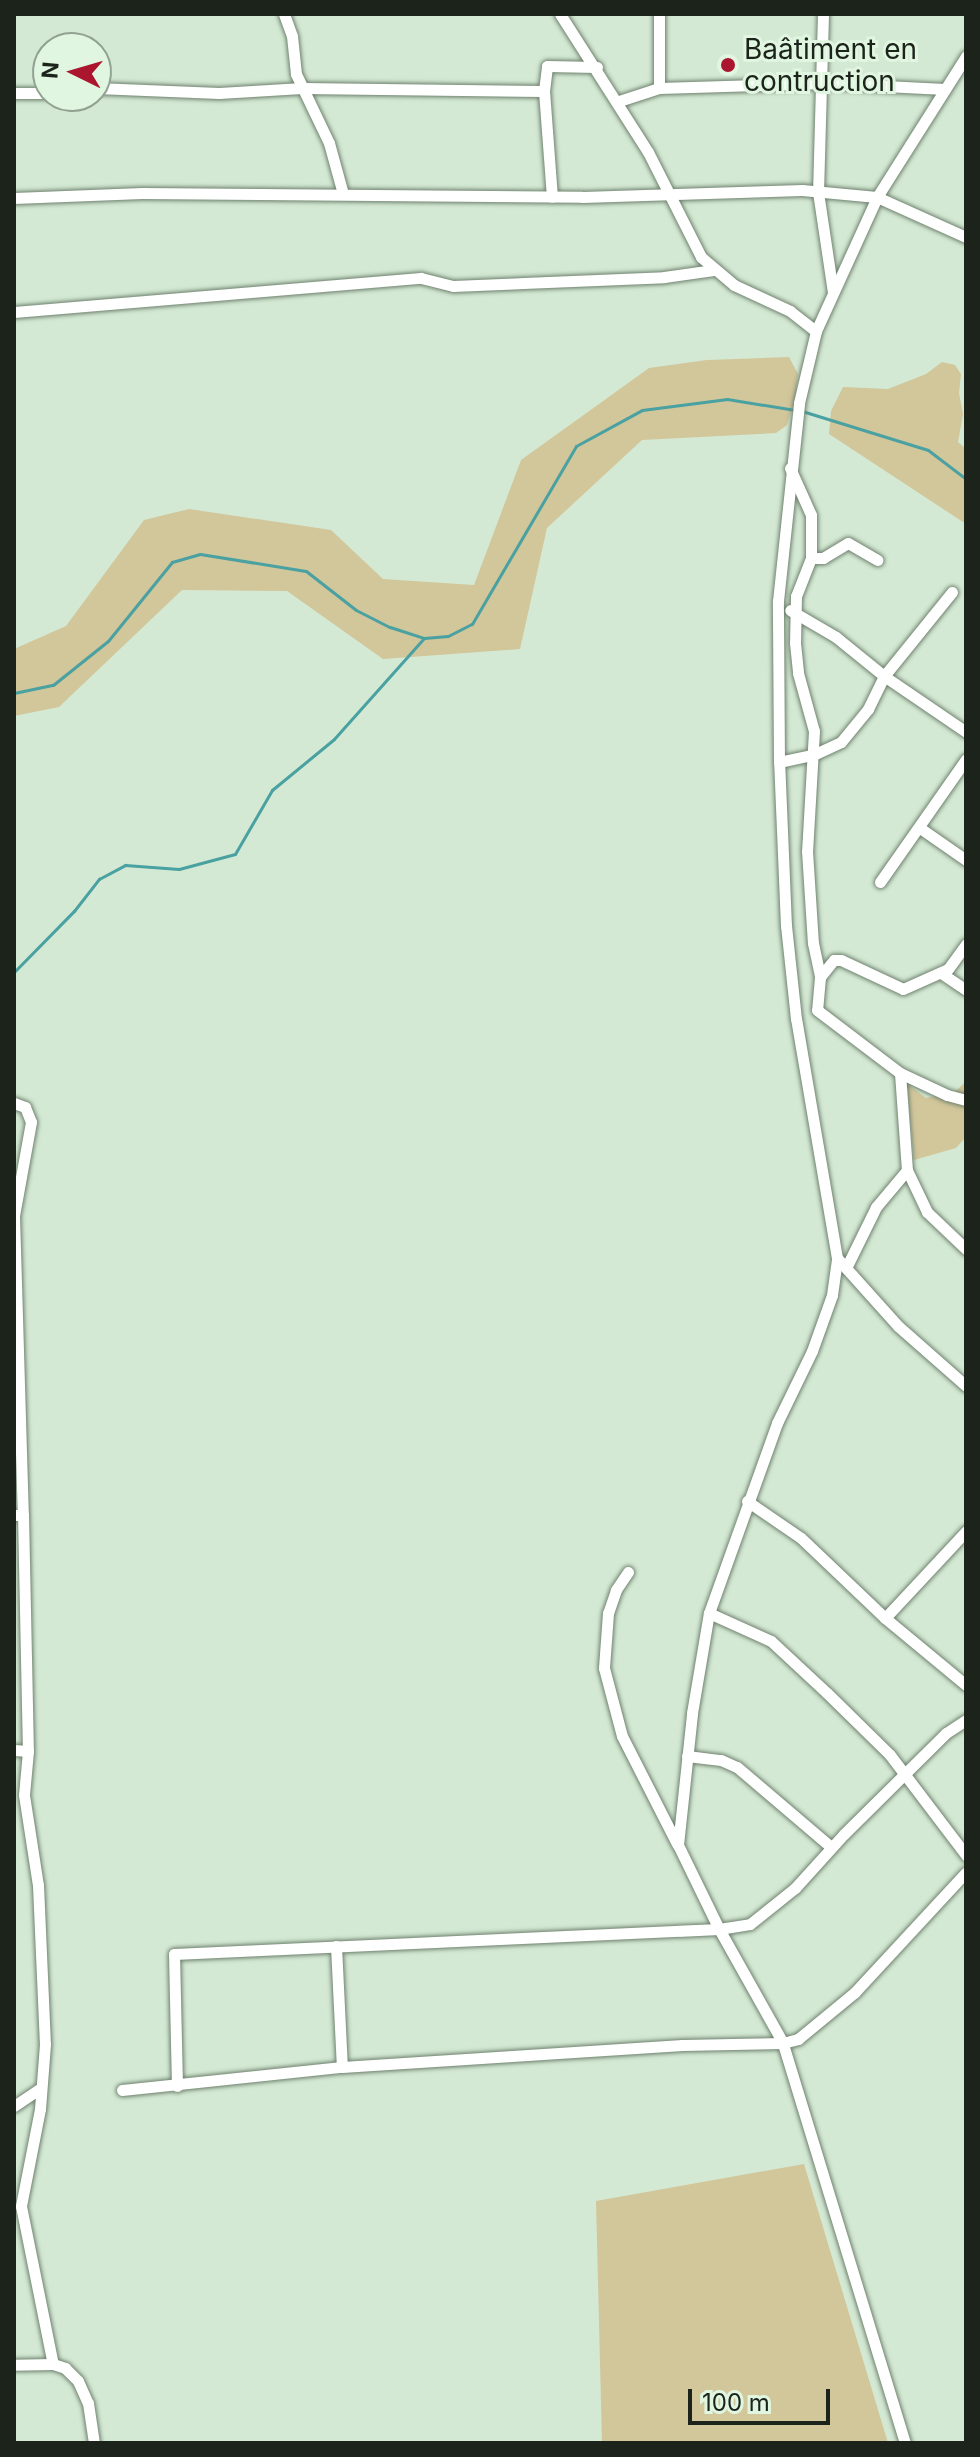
<!DOCTYPE html>
<html>
<head>
<meta charset="utf-8">
<style>
  body { margin:0 }
  #map { position:relative; width:980px; height:2457px; overflow:hidden; background:#d4e9d4; font-family:Inter,sans-serif }
  div>[style] { position:absolute }
  .green>* { inset:0; background:#d2c69b }
  .stream>* { height:3px; margin:-1.5px; padding:0 1.5px; transform-origin:1.5px; border-radius:1.5px; background:#49a1a1 }
  .roads { filter:drop-shadow(0 0 2px #6f826f) drop-shadow(0 0 2px #6f826f) }
  .minor>* { height:11px; margin:-5.5px; padding:0 5.5px; transform-origin:5.5px; border-radius:5.5px; background:#fff }
  .dots>* { width:22px; height:22px; translate:-50% -50%; box-sizing:border-box; border:4px solid #e1f6e1; border-radius:50% }
  span { translate:-50% -50%; white-space:nowrap; text-align:center; line-height:1.15; -webkit-text-stroke:6px #e1f6e1; paint-order:stroke }
  .poi-label { font-size:28px; color:#1b231b }
  .left { translate:0 -50%; text-align:left }
  .frame { position:absolute; inset:0; border:16px solid #1b231b; pointer-events:none }
  .north { position:absolute; left:32px; top:32px; width:80px; height:80px; box-sizing:border-box; background:#e1f6e1; border:2px solid #92a292; border-radius:50%; rotate:275deg; font-size:22px; font-weight:700; line-height:32px; text-align:center; color:#1b231b }
  .north::after { content:''; display:block; margin:auto; width:28px; height:36px; background:#ab162e; clip-path:polygon(50% 0,100% 100%,50% 72%,0 100%) }
  .scale { position:absolute; left:688px; top:2389px; width:142px; height:36px; box-sizing:border-box; border:4px solid #1b231b; border-top:0; padding-left:10px; font-size:24px; line-height:28px; white-space:nowrap; color:#1b231b; -webkit-text-stroke:6px #e1f6e1; paint-order:stroke }
</style>
</head>
<body>
<div id="map">
  <div class="green">
    <i style="clip-path:polygon(789px 357px,798px 374px,795px 399px,787px 425px,776px 433px,642px 440px,547px 528px,520px 649px,383px 659px,287px 591px,182px 590px,59px 707px,14px 716px,14px 649px,66px 626px,144px 520px,189px 509px,331px 530px,383px 579px,474px 585px,521px 460px,649px 368px,707px 360px)"></i>
    <i style="clip-path:polygon(942px 362px,955px 365px,961px 374px,959px 393px,963px 414px,958px 442px,966px 449px,966px 524px,829px 434px,831px 411px,843px 387px,888px 389px,926px 374px)"></i>
    <i style="clip-path:polygon(966px 1081px,966px 1137px,956px 1148px,914px 1160px,907px 1084px,926px 1098px,955px 1092px)"></i>
    <i style="clip-path:polygon(804px 2164px,888px 2443px,602px 2443px,596px 2201px)"></i>
  </div>
  <div class="stream">
    <i style="left:802px;top:411px;width:132px;rotate:17.2deg"></i>
    <i style="left:928px;top:450px;width:48px;rotate:37.3deg"></i>
    <i style="left:14px;top:693px;width:40px;rotate:-12deg"></i>
    <i style="left:53px;top:685px;width:70px;rotate:-38.7deg"></i>
    <i style="left:108px;top:641px;width:102px;rotate:-51deg"></i>
    <i style="left:172px;top:562px;width:29px;rotate:-16deg"></i>
    <i style="left:200px;top:554px;width:107px;rotate:9.1deg"></i>
    <i style="left:306px;top:571px;width:63px;rotate:38deg"></i>
    <i style="left:356px;top:610px;width:38px;rotate:27deg"></i>
    <i style="left:390px;top:627px;width:36px;rotate:18deg"></i>
    <i style="left:424px;top:638px;width:24px;rotate:-5deg"></i>
    <i style="left:448px;top:636px;width:27px;rotate:-27deg"></i>
    <i style="left:472px;top:624px;width:206px;rotate:-59.7deg"></i>
    <i style="left:576px;top:446px;width:75px;rotate:-28.6deg"></i>
    <i style="left:642px;top:410px;width:86px;rotate:-7.4deg"></i>
    <i style="left:727px;top:399px;width:69px;rotate:9.2deg"></i>
    <i style="left:14px;top:972px;width:86px;rotate:-45.5deg"></i>
    <i style="left:74px;top:911px;width:41px;rotate:-52deg"></i>
    <i style="left:99px;top:879px;width:30px;rotate:-28deg"></i>
    <i style="left:125px;top:865px;width:54px;rotate:4.2deg"></i>
    <i style="left:179px;top:869px;width:58px;rotate:-15deg"></i>
    <i style="left:235px;top:854px;width:74px;rotate:-60deg"></i>
    <i style="left:272px;top:790px;width:80px;rotate:-39.4deg"></i>
    <i style="left:334px;top:739px;width:135px;rotate:-48.3deg"></i>
  </div>
  <div class="roads">
    <div class="minor">
      <i style="left:284px;top:14px;width:23px;rotate:70deg"></i>
      <i style="left:292px;top:36px;width:38px;rotate:84deg"></i>
      <i style="left:296px;top:74px;width:76px;rotate:64.4deg"></i>
      <i style="left:329px;top:143px;width:53px;rotate:74.6deg"></i>
      <i style="left:560px;top:14px;width:164px;rotate:57.5deg"></i>
      <i style="left:648px;top:152px;width:118px;rotate:63.2deg"></i>
      <i style="left:701px;top:257px;width:43px;rotate:40.3deg"></i>
      <i style="left:734px;top:285px;width:62px;rotate:24.9deg"></i>
      <i style="left:790px;top:311px;width:33px;rotate:38deg"></i>
      <i style="left:823px;top:14px;width:178px;rotate:91.6deg"></i>
      <i style="left:818px;top:192px;width:101px;rotate:81.5deg"></i>
      <i style="left:96px;top:88px;width:123px;rotate:2.3deg"></i>
      <i style="left:219px;top:93px;width:83px;rotate:-3.4deg"></i>
      <i style="left:302px;top:88px;width:242px;rotate:0.7deg"></i>
      <i style="left:544px;top:91px;width:25px;rotate:-83deg"></i>
      <i style="left:547px;top:66px;width:50px;rotate:1.1deg"></i>
      <i style="left:659px;top:88px;width:74px;rotate:-90deg"></i>
      <i style="left:544px;top:91px;width:106px;rotate:85.7deg"></i>
      <i style="left:14px;top:93px;width:34px"></i>
      <i style="left:619px;top:101px;width:42px;rotate:-18deg"></i>
      <i style="left:659px;top:88px;width:165px;rotate:-1.7deg"></i>
      <i style="left:824px;top:83px;width:121px;rotate:2.8deg"></i>
      <i style="left:14px;top:198px;width:128px;rotate:-2.2deg"></i>
      <i style="left:142px;top:193px;width:440px;rotate:0.5deg"></i>
      <i style="left:582px;top:197px;width:220px;rotate:-1.8deg"></i>
      <i style="left:802px;top:190px;width:75px;rotate:5.3deg"></i>
      <i style="left:877px;top:197px;width:98px;rotate:24.2deg"></i>
      <i style="left:14px;top:312px;width:408px;rotate:-4.8deg"></i>
      <i style="left:421px;top:278px;width:33px;rotate:14deg"></i>
      <i style="left:453px;top:286px;width:211px;rotate:-2.4deg"></i>
      <i style="left:664px;top:277px;width:50px;rotate:-8deg"></i>
      <i style="left:790px;top:468px;width:51px;rotate:65.9deg"></i>
      <i style="left:811px;top:515px;width:43px;rotate:90deg"></i>
      <i style="left:811px;top:558px;width:41px;rotate:111.5deg"></i>
      <i style="left:796px;top:596px;width:47px;rotate:91.2deg"></i>
      <i style="left:795px;top:643px;width:30px;rotate:84deg"></i>
      <i style="left:798px;top:673px;width:60px;rotate:74.6deg"></i>
      <i style="left:814px;top:731px;width:120px;rotate:93.3deg"></i>
      <i style="left:807px;top:851px;width:92px;rotate:86.3deg"></i>
      <i style="left:813px;top:943px;width:35px;rotate:78deg"></i>
      <i style="left:820px;top:977px;width:33px;rotate:95deg"></i>
      <i style="left:817px;top:1010px;width:104px;rotate:37.2deg"></i>
      <i style="left:900px;top:1073px;width:97px;rotate:85.9deg"></i>
      <i style="left:907px;top:1170px;width:47px;rotate:64.5deg"></i>
      <i style="left:927px;top:1212px;width:54px;rotate:43.5deg"></i>
      <i style="left:811px;top:558px;width:12px"></i>
      <i style="left:823px;top:558px;width:29px;rotate:-31deg"></i>
      <i style="left:848px;top:543px;width:34px;rotate:30deg"></i>
      <i style="left:952px;top:592px;width:108px;rotate:129deg"></i>
      <i style="left:884px;top:676px;width:99px;rotate:34.3deg"></i>
      <i style="left:779px;top:762px;width:35px;rotate:-12deg"></i>
      <i style="left:813px;top:755px;width:31px;rotate:-25deg"></i>
      <i style="left:841px;top:742px;width:43px;rotate:-50.7deg"></i>
      <i style="left:868px;top:709px;width:37px;rotate:-64deg"></i>
      <i style="left:884px;top:676px;width:62px;rotate:-140.9deg"></i>
      <i style="left:836px;top:637px;width:53px;rotate:-149.6deg"></i>
      <i style="left:920px;top:828px;width:56px;rotate:34.8deg"></i>
      <i style="left:880px;top:882px;width:150px;rotate:-55deg"></i>
      <i style="left:941px;top:973px;width:30px;rotate:34deg"></i>
      <i style="left:820px;top:977px;width:22px;rotate:-51deg"></i>
      <i style="left:834px;top:960px;width:7px"></i>
      <i style="left:841px;top:960px;width:68px;rotate:25.1deg"></i>
      <i style="left:903px;top:989px;width:49px;rotate:-24deg"></i>
      <i style="left:948px;top:969px;width:31px;rotate:-54deg"></i>
      <i style="left:900px;top:1073px;width:52px;rotate:25.1deg"></i>
      <i style="left:947px;top:1095px;width:20px;rotate:15deg"></i>
      <i style="left:14px;top:1103px;width:12px;rotate:20deg"></i>
      <i style="left:25px;top:1107px;width:16px;rotate:68deg"></i>
      <i style="left:31px;top:1122px;width:96px;rotate:100.3deg"></i>
      <i style="left:14px;top:1216px;width:299px;rotate:88.3deg"></i>
      <i style="left:837px;top:1258px;width:91px;rotate:48.1deg"></i>
      <i style="left:898px;top:1326px;width:91px;rotate:41.4deg"></i>
      <i style="left:846px;top:1268px;width:68px;rotate:-63.8deg"></i>
      <i style="left:876px;top:1207px;width:48px;rotate:-50deg"></i>
      <i style="left:747px;top:1501px;width:65px;rotate:34.4deg"></i>
      <i style="left:801px;top:1538px;width:116px;rotate:43.6deg"></i>
      <i style="left:885px;top:1618px;width:105px;rotate:39.6deg"></i>
      <i style="left:14px;top:1515px;width:9px"></i>
      <i style="left:23px;top:1515px;width:236px;rotate:88.8deg"></i>
      <i style="left:28px;top:1751px;width:44px;rotate:95.2deg"></i>
      <i style="left:24px;top:1795px;width:91px;rotate:81.2deg"></i>
      <i style="left:38px;top:1885px;width:159px;rotate:87.5deg"></i>
      <i style="left:45px;top:2044px;width:65px;rotate:94.4deg"></i>
      <i style="left:40px;top:2109px;width:99px;rotate:101.1deg"></i>
      <i style="left:21px;top:2206px;width:161px;rotate:78.6deg"></i>
      <i style="left:53px;top:2364px;width:39px;rotate:179deg"></i>
      <i style="left:628px;top:1572px;width:22px;rotate:124deg"></i>
      <i style="left:616px;top:1590px;width:24px;rotate:109deg"></i>
      <i style="left:608px;top:1613px;width:55px;rotate:94.2deg"></i>
      <i style="left:604px;top:1668px;width:70px;rotate:75.2deg"></i>
      <i style="left:622px;top:1736px;width:121px;rotate:63deg"></i>
      <i style="left:709px;top:1613px;width:68px;rotate:24.3deg"></i>
      <i style="left:771px;top:1641px;width:76px;rotate:42.9deg"></i>
      <i style="left:827px;top:1693px;width:88px;rotate:44.5deg"></i>
      <i style="left:890px;top:1755px;width:126px;rotate:52.8deg"></i>
      <i style="left:885px;top:1618px;width:119px;rotate:-47deg"></i>
      <i style="left:14px;top:1750px;width:14px;rotate:4deg"></i>
      <i style="left:687px;top:1756px;width:34px;rotate:7deg"></i>
      <i style="left:721px;top:1760px;width:17px;rotate:24deg"></i>
      <i style="left:737px;top:1767px;width:123px;rotate:40.4deg"></i>
      <i style="left:336px;top:1946px;width:121px;rotate:87.2deg"></i>
      <i style="left:177px;top:2086px;width:132px;rotate:-91.3deg"></i>
      <i style="left:174px;top:1954px;width:546px;rotate:-2.63deg"></i>
      <i style="left:719px;top:1929px;width:31px;rotate:-9deg"></i>
      <i style="left:750px;top:1924px;width:58px;rotate:-38.7deg"></i>
      <i style="left:795px;top:1888px;width:73px;rotate:-47.8deg"></i>
      <i style="left:844px;top:1834px;width:144px;rotate:-44.7deg"></i>
      <i style="left:946px;top:1733px;width:24px;rotate:-33deg"></i>
      <i style="left:122px;top:2090px;width:221px;rotate:-6deg"></i>
      <i style="left:342px;top:2067px;width:341px;rotate:-3.7deg"></i>
      <i style="left:682px;top:2045px;width:101px;rotate:-1.1deg"></i>
      <i style="left:783px;top:2043px;width:16px;rotate:-15deg"></i>
      <i style="left:798px;top:2039px;width:74px;rotate:-39.5deg"></i>
      <i style="left:855px;top:1992px;width:163px;rotate:-47.2deg"></i>
      <i style="left:14px;top:2106px;width:30px;rotate:-34deg"></i>
      <i style="left:53px;top:2364px;width:13px;rotate:18deg"></i>
      <i style="left:65px;top:2368px;width:18px;rotate:45deg"></i>
      <i style="left:78px;top:2381px;width:24px;rotate:66deg"></i>
      <i style="left:88px;top:2403px;width:40px;rotate:81.5deg"></i>
      <i style="left:905px;top:2443px;width:418px;rotate:-107deg"></i>
      <i style="left:783px;top:2043px;width:131px;rotate:-119.3deg"></i>
      <i style="left:719px;top:1929px;width:93px;rotate:-116deg"></i>
      <i style="left:678px;top:1845px;width:133px;rotate:-83.9deg"></i>
      <i style="left:692px;top:1713px;width:101px;rotate:-80.4deg"></i>
      <i style="left:709px;top:1613px;width:202px;rotate:-70.3deg"></i>
      <i style="left:777px;top:1423px;width:80px;rotate:-64.1deg"></i>
      <i style="left:812px;top:1351px;width:59px;rotate:-70.3deg"></i>
      <i style="left:832px;top:1295px;width:37px;rotate:-82deg"></i>
      <i style="left:837px;top:1258px;width:242px;rotate:-99.7deg"></i>
      <i style="left:796px;top:1019px;width:94px;rotate:-96.1deg"></i>
      <i style="left:786px;top:926px;width:164px;rotate:-92.4deg"></i>
      <i style="left:779px;top:762px;width:161px;rotate:-90.4deg"></i>
      <i style="left:778px;top:601px;width:199px;rotate:-83.9deg"></i>
      <i style="left:799px;top:403px;width:74px;rotate:-76.7deg"></i>
      <i style="left:816px;top:331px;width:147px;rotate:-65.5deg"></i>
      <i style="left:877px;top:197px;width:167px;rotate:-57.7deg"></i>
    </div>
  </div>
  <div class="dots">
    <i style="left:728px;top:65px;background:#ab162e"></i>
  </div>
  <div class="poi-label">
    <span class="left" style="left:744px;top:65px">Baâtiment en<br>contruction</span>
  </div>
  <div class="frame"></div>
  <div class="north">N</div>
  <div class="scale">100 m</div>
</div>
</body>
</html>
